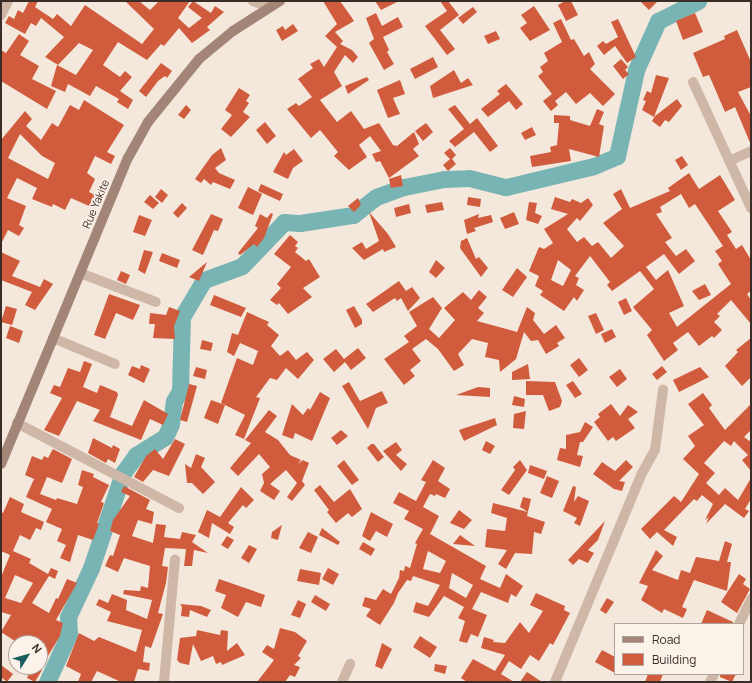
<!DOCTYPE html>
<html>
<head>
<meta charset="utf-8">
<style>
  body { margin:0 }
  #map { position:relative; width:752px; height:683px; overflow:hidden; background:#f4e8dc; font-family:Manrope,sans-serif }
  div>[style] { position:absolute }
  .river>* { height:17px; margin:-8.5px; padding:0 8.5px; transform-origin:8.5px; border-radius:8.5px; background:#78b4b4 }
  .building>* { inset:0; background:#d15c3d }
  .minor>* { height:10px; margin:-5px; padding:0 5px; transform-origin:5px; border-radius:5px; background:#ceb7a6 }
  .secondary>* { height:10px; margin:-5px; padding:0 5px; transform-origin:5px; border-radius:5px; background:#a28577 }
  span { translate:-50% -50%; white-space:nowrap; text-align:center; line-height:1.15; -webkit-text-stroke:3px #fbf2e9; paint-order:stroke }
  .street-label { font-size:11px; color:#3a2d28 }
  .frame { position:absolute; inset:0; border:2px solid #3a2d28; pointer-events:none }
  .legend { position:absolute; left:614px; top:623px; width:130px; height:52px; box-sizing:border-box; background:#fbf2e9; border:1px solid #aea39c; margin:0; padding:5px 7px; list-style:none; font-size:12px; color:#3a2d28 }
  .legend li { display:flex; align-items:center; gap:8px; height:20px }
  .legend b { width:20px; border:1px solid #aea39c }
  .north { position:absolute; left:8px; top:635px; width:40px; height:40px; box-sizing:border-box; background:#fbf2e9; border:1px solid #aea39c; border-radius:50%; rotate:53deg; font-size:11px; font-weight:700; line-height:16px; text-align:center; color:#3a2d28 }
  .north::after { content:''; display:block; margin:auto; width:14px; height:18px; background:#195d5f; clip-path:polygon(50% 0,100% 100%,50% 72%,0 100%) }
</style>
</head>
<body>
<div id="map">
  <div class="river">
    <i style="left:47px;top:682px;width:53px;rotate:-65.4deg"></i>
    <i style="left:69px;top:634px;width:17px;rotate:-93deg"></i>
    <i style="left:68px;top:617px;width:54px;rotate:-64.9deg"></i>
    <i style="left:91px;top:568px;width:100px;rotate:-71.4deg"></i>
    <i style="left:123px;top:473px;width:22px;rotate:-54deg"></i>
    <i style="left:136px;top:455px;width:34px;rotate:-32deg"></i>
    <i style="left:165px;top:437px;width:14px;rotate:-65deg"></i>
    <i style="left:171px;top:424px;width:23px;rotate:-83deg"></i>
    <i style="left:174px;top:401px;width:12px;rotate:-59deg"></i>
    <i style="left:180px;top:391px;width:74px;rotate:-88.5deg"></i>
    <i style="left:182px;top:317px;width:43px;rotate:-59.3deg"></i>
    <i style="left:204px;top:280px;width:40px;rotate:-20.2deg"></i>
    <i style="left:242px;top:266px;width:61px;rotate:-46.3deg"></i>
    <i style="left:284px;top:222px;width:16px;rotate:4deg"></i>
    <i style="left:300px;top:223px;width:54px;rotate:-8.6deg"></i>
    <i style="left:353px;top:215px;width:29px;rotate:-38deg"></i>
    <i style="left:376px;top:197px;width:30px;rotate:-20deg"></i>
    <i style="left:404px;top:187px;width:41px;rotate:-11.3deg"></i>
    <i style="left:444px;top:179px;width:25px;rotate:-2deg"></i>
    <i style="left:469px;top:178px;width:38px;rotate:14deg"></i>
    <i style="left:506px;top:187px;width:90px;rotate:-13.4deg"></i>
    <i style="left:594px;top:166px;width:25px;rotate:-23deg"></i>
    <i style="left:617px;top:156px;width:88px;rotate:-77.5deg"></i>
    <i style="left:636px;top:70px;width:54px;rotate:-65.8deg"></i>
    <i style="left:658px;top:21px;width:45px;rotate:-26.6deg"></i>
  </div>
  <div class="building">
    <i style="clip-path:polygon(29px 1px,38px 1px,35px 7px,53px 19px,57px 14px,71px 26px,85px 5px,142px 44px,154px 29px,125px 1px,139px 1px,150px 10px,159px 1px,190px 1px,178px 18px,189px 28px,202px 18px,188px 7px,193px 1px,211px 13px,215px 6px,224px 12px,207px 27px,210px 30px,192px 43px,179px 28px,164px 46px,161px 44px,147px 60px,118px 42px,103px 65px,120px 77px,125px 71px,132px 77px,120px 91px,133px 100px,128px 109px,117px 102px,119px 99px,96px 86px,90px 96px,68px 84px,65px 92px,51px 86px,57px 65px,76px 75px,93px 50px,79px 43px,58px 65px,45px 57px,64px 37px,41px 18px,36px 26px,31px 23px,25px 34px,5px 23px,9px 16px,14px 19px,18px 10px,23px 13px)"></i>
    <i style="clip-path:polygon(323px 1px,340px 1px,350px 15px,354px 21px,335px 32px,343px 41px,340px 44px,352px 50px,358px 57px,353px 63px,345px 55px,334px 72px,342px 86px,320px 100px,337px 122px,351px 111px,364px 129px,379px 123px,393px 145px,397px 146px,414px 132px,419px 144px,413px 149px,419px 156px,389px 178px,380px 161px,376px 162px,372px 154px,381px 151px,370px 136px,359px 145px,367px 157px,349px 170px,334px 156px,338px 152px,320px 130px,311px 138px,287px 109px,296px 103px,299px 106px,312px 97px,298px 79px,313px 68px,310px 64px,319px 59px,324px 67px,337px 47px,325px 36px,337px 24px)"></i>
    <i style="clip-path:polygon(375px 1px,399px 1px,381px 10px)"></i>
    <i style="clip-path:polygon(440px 1px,448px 1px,459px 15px,440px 30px,455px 49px,447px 55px,425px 26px,447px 11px)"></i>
    <i style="clip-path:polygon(565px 1px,571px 1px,578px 15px,566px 21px,558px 5px)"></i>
    <i style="clip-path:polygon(640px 1px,658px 1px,649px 10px)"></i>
    <i style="clip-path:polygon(534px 6px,550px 30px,530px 41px,520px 28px,527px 23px,521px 15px)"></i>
    <i style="clip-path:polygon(473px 7px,477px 12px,463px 24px,458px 18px)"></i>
    <i style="clip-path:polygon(376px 13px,382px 26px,398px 17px,403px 27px,383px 37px,389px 50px,387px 52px,394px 64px,384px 70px,369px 43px,374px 39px,366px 18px)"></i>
    <i style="clip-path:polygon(695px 13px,703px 32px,683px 40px,676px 21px)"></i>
    <i style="clip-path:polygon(561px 19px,571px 40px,574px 39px,584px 56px,589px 52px,595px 64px,590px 69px,615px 94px,603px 106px,590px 93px,576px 104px,566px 92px,555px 101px,558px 105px,551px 111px,543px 101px,552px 94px,538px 76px,543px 72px,540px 67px,548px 61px,544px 53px,562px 42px,553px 23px)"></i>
    <i style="clip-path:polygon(618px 19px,636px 57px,627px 63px,615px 46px,604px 55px,597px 46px,603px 41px,606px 44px,618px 37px,611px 22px)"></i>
    <i style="clip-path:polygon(293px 24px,298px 31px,282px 41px,276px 30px,283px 26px,285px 30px)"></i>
    <i style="clip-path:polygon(737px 30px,751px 62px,751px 87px,738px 92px,751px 116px,751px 145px,735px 107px,725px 112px,709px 75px,703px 77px,693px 53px,725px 39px,724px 36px)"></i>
    <i style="clip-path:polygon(496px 31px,500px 39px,488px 44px,484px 36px)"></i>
    <i style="clip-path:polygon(19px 34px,29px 41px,20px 55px,39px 66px,32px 79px,56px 91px,47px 109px,1px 81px,1px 50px,6px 53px)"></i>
    <i style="clip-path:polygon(433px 57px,438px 67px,415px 79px,410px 69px)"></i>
    <i style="clip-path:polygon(621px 59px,628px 67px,625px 70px,629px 74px,623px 79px,613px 66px)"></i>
    <i style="clip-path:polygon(161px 63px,172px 71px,167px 78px,165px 76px,158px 81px,146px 97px,139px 91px)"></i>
    <i style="clip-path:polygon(454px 70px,461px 83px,468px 78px,473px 85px,433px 98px,430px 86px)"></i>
    <i style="clip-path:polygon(656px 75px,669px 78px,654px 117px,642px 110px,646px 101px,643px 100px,647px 91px,651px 93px)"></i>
    <i style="clip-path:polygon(367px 77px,369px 80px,348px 94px,345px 86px)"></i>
    <i style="clip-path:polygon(400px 80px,405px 94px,393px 98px,400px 114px,388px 118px,377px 90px)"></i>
    <i style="clip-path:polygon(506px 84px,523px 104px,516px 110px,509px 101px,488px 117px,481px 109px,500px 94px,497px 91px)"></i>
    <i style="clip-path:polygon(239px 88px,250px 95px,246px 101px,249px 103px,243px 112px,250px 117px,231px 137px,221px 129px,232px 115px,225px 110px)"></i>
    <i style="clip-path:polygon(677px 99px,682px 106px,669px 122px,665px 120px,660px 127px,652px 121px,655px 116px)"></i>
    <i style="clip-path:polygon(evenodd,84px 100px,124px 125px,107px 152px,115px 156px,111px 164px,95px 156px,87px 173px,95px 179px,89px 192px,95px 195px,89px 206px,71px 198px,65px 210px,53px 204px,52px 207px,32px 199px,37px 188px,17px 178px,7px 198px,26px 206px,19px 225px,24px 228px,19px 236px,8px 230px,1px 244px,1px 140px,25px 111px,32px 119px,26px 126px,41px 140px,52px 123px,58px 127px,70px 105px,79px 110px,84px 100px,20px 134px,42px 156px,55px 163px,48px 179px,8px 158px,20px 134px)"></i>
    <i style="clip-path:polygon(186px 105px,191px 110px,184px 119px,178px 115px)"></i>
    <i style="clip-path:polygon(455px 105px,470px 124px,477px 118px,498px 146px,490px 152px,474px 132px,455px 147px,449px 141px,464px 129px,448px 109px)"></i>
    <i style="clip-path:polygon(597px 109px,604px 112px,599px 124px,604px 126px,599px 157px,569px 149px,571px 161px,532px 167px,530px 156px,551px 152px,550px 147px,557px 145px,559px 123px,554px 123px,554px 115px,570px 116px,570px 120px,590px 126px)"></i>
    <i style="clip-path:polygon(265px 122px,276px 136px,267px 144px,256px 130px)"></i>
    <i style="clip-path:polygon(426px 123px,433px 132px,423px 141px,415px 131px)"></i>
    <i style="clip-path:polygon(532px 127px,536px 135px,525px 140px,521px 133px)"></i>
    <i style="clip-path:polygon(221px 148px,226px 160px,215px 168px,219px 173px,235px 180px,230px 189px,213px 182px,211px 185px,204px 179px,201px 183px,195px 179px,212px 155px)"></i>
    <i style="clip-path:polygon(450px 148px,456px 155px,452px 159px,456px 164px,448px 171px,443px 165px,450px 159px,444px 153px)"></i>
    <i style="clip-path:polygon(294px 149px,303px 161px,293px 168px,288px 179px,273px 172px,284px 152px,286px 155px)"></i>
    <i style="clip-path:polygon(682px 156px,688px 165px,681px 170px,675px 160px)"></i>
    <i style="clip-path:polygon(evenodd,689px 173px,699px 189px,720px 175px,735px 200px,718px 211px,732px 232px,727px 235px,736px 249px,742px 245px,751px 260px,751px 291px,747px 294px,751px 300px,751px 324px,731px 300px,717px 314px,720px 316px,714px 322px,722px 330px,714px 338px,712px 336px,699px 346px,688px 332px,673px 343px,678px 350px,664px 361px,647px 335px,652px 330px,633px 307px,654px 289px,640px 271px,612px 291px,607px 285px,610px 282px,590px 256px,575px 276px,579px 278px,576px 285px,584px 290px,577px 301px,574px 297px,564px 311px,540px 295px,543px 291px,535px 286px,539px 276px,529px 271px,539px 247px,544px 249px,553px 243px,544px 229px,568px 214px,551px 209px,555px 197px,570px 202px,572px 199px,581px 203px,588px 198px,593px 205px,580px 221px,577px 218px,567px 229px,577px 242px,584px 237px,592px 246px,598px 242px,611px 258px,624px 246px,603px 223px,622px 209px,613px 194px,621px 189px,630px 208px,670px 191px,668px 188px,689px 173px,681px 194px,689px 208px,695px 204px,723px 246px,715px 251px,722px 261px,718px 264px,731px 284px,677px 327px,669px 313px,684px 306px,668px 270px,656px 280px,646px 267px,664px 254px,679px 274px,695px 261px,686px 249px,676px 256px,665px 242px,672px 238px,656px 214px,662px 212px,660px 207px,681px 194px,689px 173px,558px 260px,571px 270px,563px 286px,551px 280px,558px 260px)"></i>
    <i style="clip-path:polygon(401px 175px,403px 186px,391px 188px,389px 179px)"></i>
    <i style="clip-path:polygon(261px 184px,283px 194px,280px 201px,258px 191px)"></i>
    <i style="clip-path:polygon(248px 187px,262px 194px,253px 215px,238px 208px)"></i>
    <i style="clip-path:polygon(161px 189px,168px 195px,162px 203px,155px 197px)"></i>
    <i style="clip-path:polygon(150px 195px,159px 203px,153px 209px,144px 202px)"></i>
    <i style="clip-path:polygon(468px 197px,481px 199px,480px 207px,467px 205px)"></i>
    <i style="clip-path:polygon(358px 198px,361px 205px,354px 212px,348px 206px)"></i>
    <i style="clip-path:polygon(442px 202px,444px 210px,427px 213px,425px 205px)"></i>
    <i style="clip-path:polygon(529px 202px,537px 203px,535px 213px,542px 216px,538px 224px,526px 220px)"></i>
    <i style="clip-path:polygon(182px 203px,187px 208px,178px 218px,173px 213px)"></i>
    <i style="clip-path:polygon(409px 204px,411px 213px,396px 217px,394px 208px)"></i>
    <i style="clip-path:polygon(369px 212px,388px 234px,396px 247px,384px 252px,383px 249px,364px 260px,352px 248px,362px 242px,366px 249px,379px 241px)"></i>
    <i style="clip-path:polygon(514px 212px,519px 224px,505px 229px,500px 218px)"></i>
    <i style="clip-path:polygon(271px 213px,273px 214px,264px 238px,257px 247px,254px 244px,240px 255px,238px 253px,258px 228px,255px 226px,260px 214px,267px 218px)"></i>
    <i style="clip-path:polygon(211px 214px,223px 219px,218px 231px,214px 230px,203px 255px,192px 250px)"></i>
    <i style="clip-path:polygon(479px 214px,478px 218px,491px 215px,493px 222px,474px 228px,476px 231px,467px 234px,464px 220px)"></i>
    <i style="clip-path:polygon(139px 215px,152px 220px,145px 236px,133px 232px)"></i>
    <i style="clip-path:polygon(290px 235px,298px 242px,295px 246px,298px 248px,295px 252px,306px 261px,309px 259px,320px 277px,303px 288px,312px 297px,288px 314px,279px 303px,277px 305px,270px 300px,281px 288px,277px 284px,291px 267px,274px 254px)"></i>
    <i style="clip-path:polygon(467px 238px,476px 259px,479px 257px,488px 268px,481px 277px,460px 248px,461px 241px)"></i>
    <i style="clip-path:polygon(144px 250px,153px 252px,145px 274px,138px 270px)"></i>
    <i style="clip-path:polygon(1px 252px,20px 261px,12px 276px,40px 287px,44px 279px,53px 284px,35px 310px,25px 305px,32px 292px,1px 280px)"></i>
    <i style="clip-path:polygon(162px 253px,180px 260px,177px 268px,159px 261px)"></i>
    <i style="clip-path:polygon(436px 260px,445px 268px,436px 278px,429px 272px)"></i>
    <i style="clip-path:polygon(207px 262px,199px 281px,189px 277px)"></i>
    <i style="clip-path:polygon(517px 268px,527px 277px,513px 297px,502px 290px)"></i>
    <i style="clip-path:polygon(121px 271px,130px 275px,126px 284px,117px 280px)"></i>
    <i style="clip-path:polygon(399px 281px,406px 291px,412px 287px,420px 298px,408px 311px,401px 298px,397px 301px,395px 298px,373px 312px,366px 304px)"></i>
    <i style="clip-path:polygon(705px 284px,711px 295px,699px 300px,692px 291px)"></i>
    <i style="clip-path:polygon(479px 290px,487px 297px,478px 308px,484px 313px,477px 321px,517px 332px,527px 307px,535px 313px,533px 320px,544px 334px,556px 325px,565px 338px,557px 343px,559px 346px,546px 354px,538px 340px,531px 341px,524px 332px,516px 359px,500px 372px,499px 360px,485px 357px,488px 343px,472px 339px,458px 354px,464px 365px,454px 371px,438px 349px,426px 339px,412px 349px,421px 361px,410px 370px,415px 376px,404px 385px,384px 359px,409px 342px,404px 336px,417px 326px,409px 312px,433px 297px,442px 308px,429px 329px,439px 338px,455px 320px,444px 308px,463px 292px,471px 300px)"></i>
    <i style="clip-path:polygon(109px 294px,140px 305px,133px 320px,116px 313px,105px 339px,94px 335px)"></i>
    <i style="clip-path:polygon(214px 295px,246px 308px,241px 317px,210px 305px)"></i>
    <i style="clip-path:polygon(626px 298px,632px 311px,624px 315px,618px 302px)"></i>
    <i style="clip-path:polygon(6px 306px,17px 309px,12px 325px,1px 322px)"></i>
    <i style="clip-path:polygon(354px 306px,362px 320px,362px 324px,355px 328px,346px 310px)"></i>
    <i style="clip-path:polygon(169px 307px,180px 311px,174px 326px,175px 339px,153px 338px,155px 324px,149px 324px,150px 313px,166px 315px)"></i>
    <i style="clip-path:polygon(247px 312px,269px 322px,267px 325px,279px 335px,271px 346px,280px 356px,288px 350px,296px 360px,307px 352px,314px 360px,298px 379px,286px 368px,277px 380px,270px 378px,256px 397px,260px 398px,244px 439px,235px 435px,245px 415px,221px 403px,237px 358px,253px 365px,258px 351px,240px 343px,234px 356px,227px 352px,232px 333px,238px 335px)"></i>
    <i style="clip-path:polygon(596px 313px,604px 330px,596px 334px,588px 316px)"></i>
    <i style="clip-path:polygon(10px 326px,23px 331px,19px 343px,6px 338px)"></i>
    <i style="clip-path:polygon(612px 329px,616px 337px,605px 343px,601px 334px)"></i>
    <i style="clip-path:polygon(751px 338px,751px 377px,742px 386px,725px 366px,738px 352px,736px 350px)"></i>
    <i style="clip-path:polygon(202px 340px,213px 343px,211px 351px,200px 349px)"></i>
    <i style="clip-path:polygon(358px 348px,366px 358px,351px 370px,345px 362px,334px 372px,323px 359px,336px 349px,344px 359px)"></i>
    <i style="clip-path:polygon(579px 358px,588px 370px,579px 377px,570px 365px)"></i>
    <i style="clip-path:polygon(84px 361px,92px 364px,83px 387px,97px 393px,100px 385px,117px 392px,118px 395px,110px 417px,132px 426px,144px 400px,168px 414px,163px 425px,150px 419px,141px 440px,93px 421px,100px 410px,77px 401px,59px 436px,44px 430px,62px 398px,50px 393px,54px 385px,60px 387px,68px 368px,80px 372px)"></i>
    <i style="clip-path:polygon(528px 364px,530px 379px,512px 380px,512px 372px)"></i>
    <i style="clip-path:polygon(141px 365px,150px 369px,144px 383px,128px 375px,132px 366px,140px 369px)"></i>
    <i style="clip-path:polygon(662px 366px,667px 372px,657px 380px,652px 374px)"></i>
    <i style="clip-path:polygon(196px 367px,207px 370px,205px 379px,193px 376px)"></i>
    <i style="clip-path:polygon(700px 367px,709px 377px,679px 392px,673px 380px)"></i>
    <i style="clip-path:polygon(620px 369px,627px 379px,617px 387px,609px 377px)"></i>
    <i style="clip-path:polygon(526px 381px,555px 382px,562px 401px,560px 407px,549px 411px,543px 395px,526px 395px)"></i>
    <i style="clip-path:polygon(573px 381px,582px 394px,575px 398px,566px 385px)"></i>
    <i style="clip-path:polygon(349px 382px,360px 401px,382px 391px,388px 403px,376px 408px,368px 429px,342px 386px)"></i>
    <i style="clip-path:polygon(189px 384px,197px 386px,187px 422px,180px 420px)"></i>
    <i style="clip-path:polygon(478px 387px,490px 388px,490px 397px,456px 395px)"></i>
    <i style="clip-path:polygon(320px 392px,330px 398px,312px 441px,295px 433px,293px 439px,282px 435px,292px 404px,303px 415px,308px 408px,310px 410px)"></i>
    <i style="clip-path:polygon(703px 393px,712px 405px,709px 408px,725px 430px,751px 404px,751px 430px,744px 437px,751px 442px,751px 471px,742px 460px,748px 455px,734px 441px,731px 446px,724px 441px,704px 463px,715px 473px,706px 483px,719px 495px,725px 488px,738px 500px,751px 478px,751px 499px,745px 509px,749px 511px,744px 518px,725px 504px,706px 524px,709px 517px,705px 520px,713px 504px,702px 495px,697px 501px,694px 499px,664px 530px,677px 537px,673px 546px,657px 532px,650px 539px,641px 529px,674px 496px,681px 502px,699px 474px,683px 459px,695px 446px,688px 436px,704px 425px,688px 404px)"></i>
    <i style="clip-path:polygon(514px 396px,525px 399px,524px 407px,512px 405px)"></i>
    <i style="clip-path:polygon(211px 400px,225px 405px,218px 424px,204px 418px)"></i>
    <i style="clip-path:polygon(611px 404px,620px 416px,628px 405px,638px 412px,628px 419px,635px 428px,616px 441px,613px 437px,608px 441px,594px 422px,600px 417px,598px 414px)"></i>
    <i style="clip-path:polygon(269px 410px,277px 416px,265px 432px,278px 440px,290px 455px,301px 460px,298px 464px,303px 460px,309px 463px,302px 481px,305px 485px,292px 501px,287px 497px,297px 483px,286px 470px,270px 484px,280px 491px,274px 500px,260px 491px,264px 483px,262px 474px,270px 467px,259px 454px,238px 476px,230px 468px,251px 443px,245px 440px)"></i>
    <i style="clip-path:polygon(526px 411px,524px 429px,513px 428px,514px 414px)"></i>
    <i style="clip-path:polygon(495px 418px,497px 425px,464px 441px,459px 430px)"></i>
    <i style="clip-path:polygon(585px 422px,593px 427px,583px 442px,580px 442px,577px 455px,583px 456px,580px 467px,557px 460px,560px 448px,566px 449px,566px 435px,580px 432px)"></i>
    <i style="clip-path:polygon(341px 430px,348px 436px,337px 445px,331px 438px)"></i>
    <i style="clip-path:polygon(93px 438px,112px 448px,113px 445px,120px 449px,115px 463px,108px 459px,106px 463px,88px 453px)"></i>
    <i style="clip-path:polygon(175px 439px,185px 444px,169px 476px,153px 470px,143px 482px,134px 477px,146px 456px,155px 449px,163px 459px)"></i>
    <i style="clip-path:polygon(486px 441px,495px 446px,490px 454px,482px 450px)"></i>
    <i style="clip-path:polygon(396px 442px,402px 450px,396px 455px,407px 464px,401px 471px,383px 451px)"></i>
    <i style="clip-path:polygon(371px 444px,374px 444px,384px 457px,378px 462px,367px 448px)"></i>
    <i style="clip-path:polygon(53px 449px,72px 459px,62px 483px,47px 477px,40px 494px,56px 500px,57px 498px,77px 504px,83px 487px,78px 485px,82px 470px,94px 474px,93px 477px,109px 485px,101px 502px,104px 503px,97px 523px,99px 524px,93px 540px,78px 535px,70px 562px,60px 558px,66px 545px,57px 541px,62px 529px,46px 522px,52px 509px,26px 497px,34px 479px,25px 475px,32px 456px,42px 460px,44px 456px,48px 458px)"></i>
    <i style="clip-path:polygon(196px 454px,205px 458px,201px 467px,215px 482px,203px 494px,192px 483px,187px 483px,185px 464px,191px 468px)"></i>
    <i style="clip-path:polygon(344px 460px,359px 480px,352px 485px,337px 466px)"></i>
    <i style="clip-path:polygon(evenodd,433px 460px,445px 468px,438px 481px,450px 489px,445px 498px,436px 494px,435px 496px,430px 494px,423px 507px,439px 516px,430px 534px,486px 566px,480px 579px,500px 588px,506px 574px,523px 586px,516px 597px,511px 594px,508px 603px,481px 592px,472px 609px,487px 615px,478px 637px,471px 634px,467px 643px,459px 641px,465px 621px,458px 618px,464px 607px,444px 596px,429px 617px,413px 612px,416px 602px,428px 606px,440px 585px,413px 576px,411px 581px,407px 580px,398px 593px,394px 603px,380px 625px,366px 616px,371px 609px,362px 606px,365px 597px,376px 600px,383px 589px,391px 594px,399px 578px,400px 570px,404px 571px,405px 566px,410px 568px,417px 544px,415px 543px,423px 529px,404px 519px,409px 511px,393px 503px,399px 492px,416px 501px,426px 482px,421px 480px,433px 460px,428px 551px,446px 561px,440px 573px,423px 569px,428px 551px,433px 460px,452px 573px,473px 585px,466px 598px,449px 588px,452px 573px)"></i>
    <i style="clip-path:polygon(520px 460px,527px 470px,509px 495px,501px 490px,515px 470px,513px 467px)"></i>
    <i style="clip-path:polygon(626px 460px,633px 467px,619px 481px,625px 482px,622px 491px,614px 489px,593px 474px,602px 462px,615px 471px)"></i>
    <i style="clip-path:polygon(530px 465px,547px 471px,544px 479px,528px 473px)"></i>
    <i style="clip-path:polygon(547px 476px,559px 481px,552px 498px,540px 493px)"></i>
    <i style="clip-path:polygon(320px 485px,334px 502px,350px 489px,362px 509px,352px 517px,348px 513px,336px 523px,327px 512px,329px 510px,314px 490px)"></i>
    <i style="clip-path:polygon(124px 486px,150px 500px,146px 509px,154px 512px,152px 524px,138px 520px,132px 536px,153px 543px,156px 524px,166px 525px,164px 537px,180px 539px,182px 532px,196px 535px,192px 542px,208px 553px,194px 550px,192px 566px,184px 566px,186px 549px,165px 548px,162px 566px,168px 567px,166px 583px,158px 613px,163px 614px,151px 648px,145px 646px,143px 662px,150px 663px,149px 671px,138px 669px,134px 682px,121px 682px,97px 671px,91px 682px,78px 682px,81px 674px,66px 666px,79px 633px,94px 641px,99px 637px,136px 652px,142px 630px,107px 621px,111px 612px,96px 605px,99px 599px,108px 603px,112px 594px,127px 600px,126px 610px,147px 619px,152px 600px,123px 594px,124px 590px,140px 591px,141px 586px,148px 588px,150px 566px,124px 558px,118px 572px,105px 566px,110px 555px,113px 556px,120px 535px,110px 531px,113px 520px,130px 496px,121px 492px)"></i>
    <i style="clip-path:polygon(573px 486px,576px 487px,574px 502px,578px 496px,589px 501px,580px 526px,574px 523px,577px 518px,563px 511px)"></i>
    <i style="clip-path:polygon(241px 487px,254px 500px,246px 508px,243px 505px,228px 523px,234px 527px,230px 534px,212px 523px,209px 538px,198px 532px,207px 510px,220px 517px)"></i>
    <i style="clip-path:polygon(evenodd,10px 497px,24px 504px,21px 512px,44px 522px,41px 530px,36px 528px,30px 540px,20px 535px,13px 551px,31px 559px,29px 563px,48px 574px,51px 568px,58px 571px,55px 579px,49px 576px,32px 603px,49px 613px,56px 598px,58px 599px,67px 579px,77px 583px,56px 620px,63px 623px,60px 636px,48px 656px,40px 652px,45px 643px,18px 643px,1px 632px,11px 615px,1px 612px,1px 577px,10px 555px,1px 551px,1px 512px,3px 513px,10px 497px,15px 575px,33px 583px,21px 603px,5px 598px,15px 575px)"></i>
    <i style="clip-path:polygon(523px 497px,531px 499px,527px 516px,545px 522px,541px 534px,534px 532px,532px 554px,515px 553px,506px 569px,498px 564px,507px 550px,485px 547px,487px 529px,505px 531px,507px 518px,491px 513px,493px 503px,528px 512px,520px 507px)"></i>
    <i style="clip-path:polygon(459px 510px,472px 520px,464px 529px,450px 523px)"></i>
    <i style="clip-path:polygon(371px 512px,393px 524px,387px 537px,376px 531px,370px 541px,362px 536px)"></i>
    <i style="clip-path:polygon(605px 521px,598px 540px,588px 550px,594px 553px,588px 563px,579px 559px,573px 565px,568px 560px)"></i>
    <i style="clip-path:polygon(282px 525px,278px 540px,271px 538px,272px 532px)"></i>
    <i style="clip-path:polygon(322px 528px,340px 542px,338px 545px,319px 535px)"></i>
    <i style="clip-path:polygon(308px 532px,318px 537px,311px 553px,299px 548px)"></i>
    <i style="clip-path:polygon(460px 535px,475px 546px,453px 544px)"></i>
    <i style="clip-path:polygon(227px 536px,234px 540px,228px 549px,221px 545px)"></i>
    <i style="clip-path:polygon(725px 541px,732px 544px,727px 562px,731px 562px,727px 591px,694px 580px,682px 607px,687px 609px,683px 618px,664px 609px,662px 613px,641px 600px,648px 586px,639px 583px,656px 550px,663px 556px,652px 570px,678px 580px,681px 570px,690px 573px,696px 557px,719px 561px)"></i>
    <i style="clip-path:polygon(363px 542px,375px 549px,371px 556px,359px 549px)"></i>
    <i style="clip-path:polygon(249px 545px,257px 549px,249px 563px,241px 558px)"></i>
    <i style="clip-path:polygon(328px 568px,339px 574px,333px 585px,322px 579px)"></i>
    <i style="clip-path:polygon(300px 569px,321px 573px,319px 585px,297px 581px)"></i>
    <i style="clip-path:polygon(739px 574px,746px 579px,743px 584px,750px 589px,737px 613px,721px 602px)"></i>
    <i style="clip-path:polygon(219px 579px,265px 595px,261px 607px,246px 602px,238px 617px,221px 608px,226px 595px,215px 591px)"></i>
    <i style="clip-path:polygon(536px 593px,565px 606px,564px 610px,570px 613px,553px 645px,550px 643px,539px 661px,530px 655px,521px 669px,509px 661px,501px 674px,514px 682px,467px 682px,461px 678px,473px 659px,495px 671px,505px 655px,481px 648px,484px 637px,494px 640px,493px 642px,505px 643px,520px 622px,529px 633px,543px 611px,530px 605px)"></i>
    <i style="clip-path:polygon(315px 595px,330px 604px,326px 611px,311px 602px)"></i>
    <i style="clip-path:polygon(607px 598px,614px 602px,606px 614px,600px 610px)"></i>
    <i style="clip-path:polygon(298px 600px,306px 604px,300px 618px,291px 615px)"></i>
    <i style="clip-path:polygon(180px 604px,201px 606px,211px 610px,207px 617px,190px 610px,189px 617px,181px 616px,182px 607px)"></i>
    <i style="clip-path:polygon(707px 610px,733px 622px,733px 624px,701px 624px)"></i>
    <i style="clip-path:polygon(280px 628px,295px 632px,307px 641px,298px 656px,301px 658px,294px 665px,300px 667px,295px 677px,290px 675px,285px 682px,257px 682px,274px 660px,262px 652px,267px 645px,274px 649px)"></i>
    <i style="clip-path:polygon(197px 630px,220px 635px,221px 630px,228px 631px,227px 651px,237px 643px,245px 655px,222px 665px,221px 662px,216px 664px,213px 656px,201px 661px,193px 644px,189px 665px,180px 663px,177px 660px,180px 638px,196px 636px)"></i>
    <i style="clip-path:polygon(420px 636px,437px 647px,430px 658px,413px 647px)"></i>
    <i style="clip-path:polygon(382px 643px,392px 649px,382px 669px,375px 666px)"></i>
    <i style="clip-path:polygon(602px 650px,615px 657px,615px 673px,595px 662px)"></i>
    <i style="clip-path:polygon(435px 664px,447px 666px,445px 674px,434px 671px)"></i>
    <i style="clip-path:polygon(1px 665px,13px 674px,7px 682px,1px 677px)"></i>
    <i style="clip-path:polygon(32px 667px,42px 670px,35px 682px,27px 678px)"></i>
    <i style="clip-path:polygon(527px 672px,542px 682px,520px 682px)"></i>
    <i style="clip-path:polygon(648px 674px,663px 674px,660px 682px,645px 682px)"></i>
    <i style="clip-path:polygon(720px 674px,736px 674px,732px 682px,720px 677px)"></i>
  </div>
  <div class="minor">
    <i style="left:253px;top:1px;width:16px;rotate:22deg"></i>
    <i style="left:1px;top:15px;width:16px;rotate:-63deg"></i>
    <i style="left:693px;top:82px;width:139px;rotate:65.3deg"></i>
    <i style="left:729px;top:161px;width:24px;rotate:-24deg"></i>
    <i style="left:80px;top:273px;width:81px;rotate:20.9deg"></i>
    <i style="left:53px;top:338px;width:67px;rotate:22.8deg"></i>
    <i style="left:17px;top:423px;width:183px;rotate:27.7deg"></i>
    <i style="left:739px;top:624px;width:28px;rotate:-64deg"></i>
    <i style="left:164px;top:682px;width:123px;rotate:-84.9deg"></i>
    <i style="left:342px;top:682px;width:20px;rotate:-66deg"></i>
    <i style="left:555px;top:682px;width:224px;rotate:-67.4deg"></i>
    <i style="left:641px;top:475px;width:29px;rotate:-61deg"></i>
    <i style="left:655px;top:450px;width:61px;rotate:-82.4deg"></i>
    <i style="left:710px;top:682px;width:9px;rotate:-63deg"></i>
  </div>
  <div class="secondary">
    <i style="left:1px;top:464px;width:331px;rotate:-67.5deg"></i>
    <i style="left:128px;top:158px;width:41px;rotate:-60.9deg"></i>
    <i style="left:148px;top:122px;width:81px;rotate:-51deg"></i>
    <i style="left:199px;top:59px;width:44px;rotate:-39.5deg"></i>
    <i style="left:233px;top:31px;width:56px;rotate:-32.6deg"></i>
  </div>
  <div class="street-label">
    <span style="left:96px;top:204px;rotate:-67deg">Rue Yakite</span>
  </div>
  <div class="frame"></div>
  <ul class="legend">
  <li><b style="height:5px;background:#a28577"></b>Road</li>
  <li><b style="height:11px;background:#d15c3d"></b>Building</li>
  </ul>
  <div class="north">N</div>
</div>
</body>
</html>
